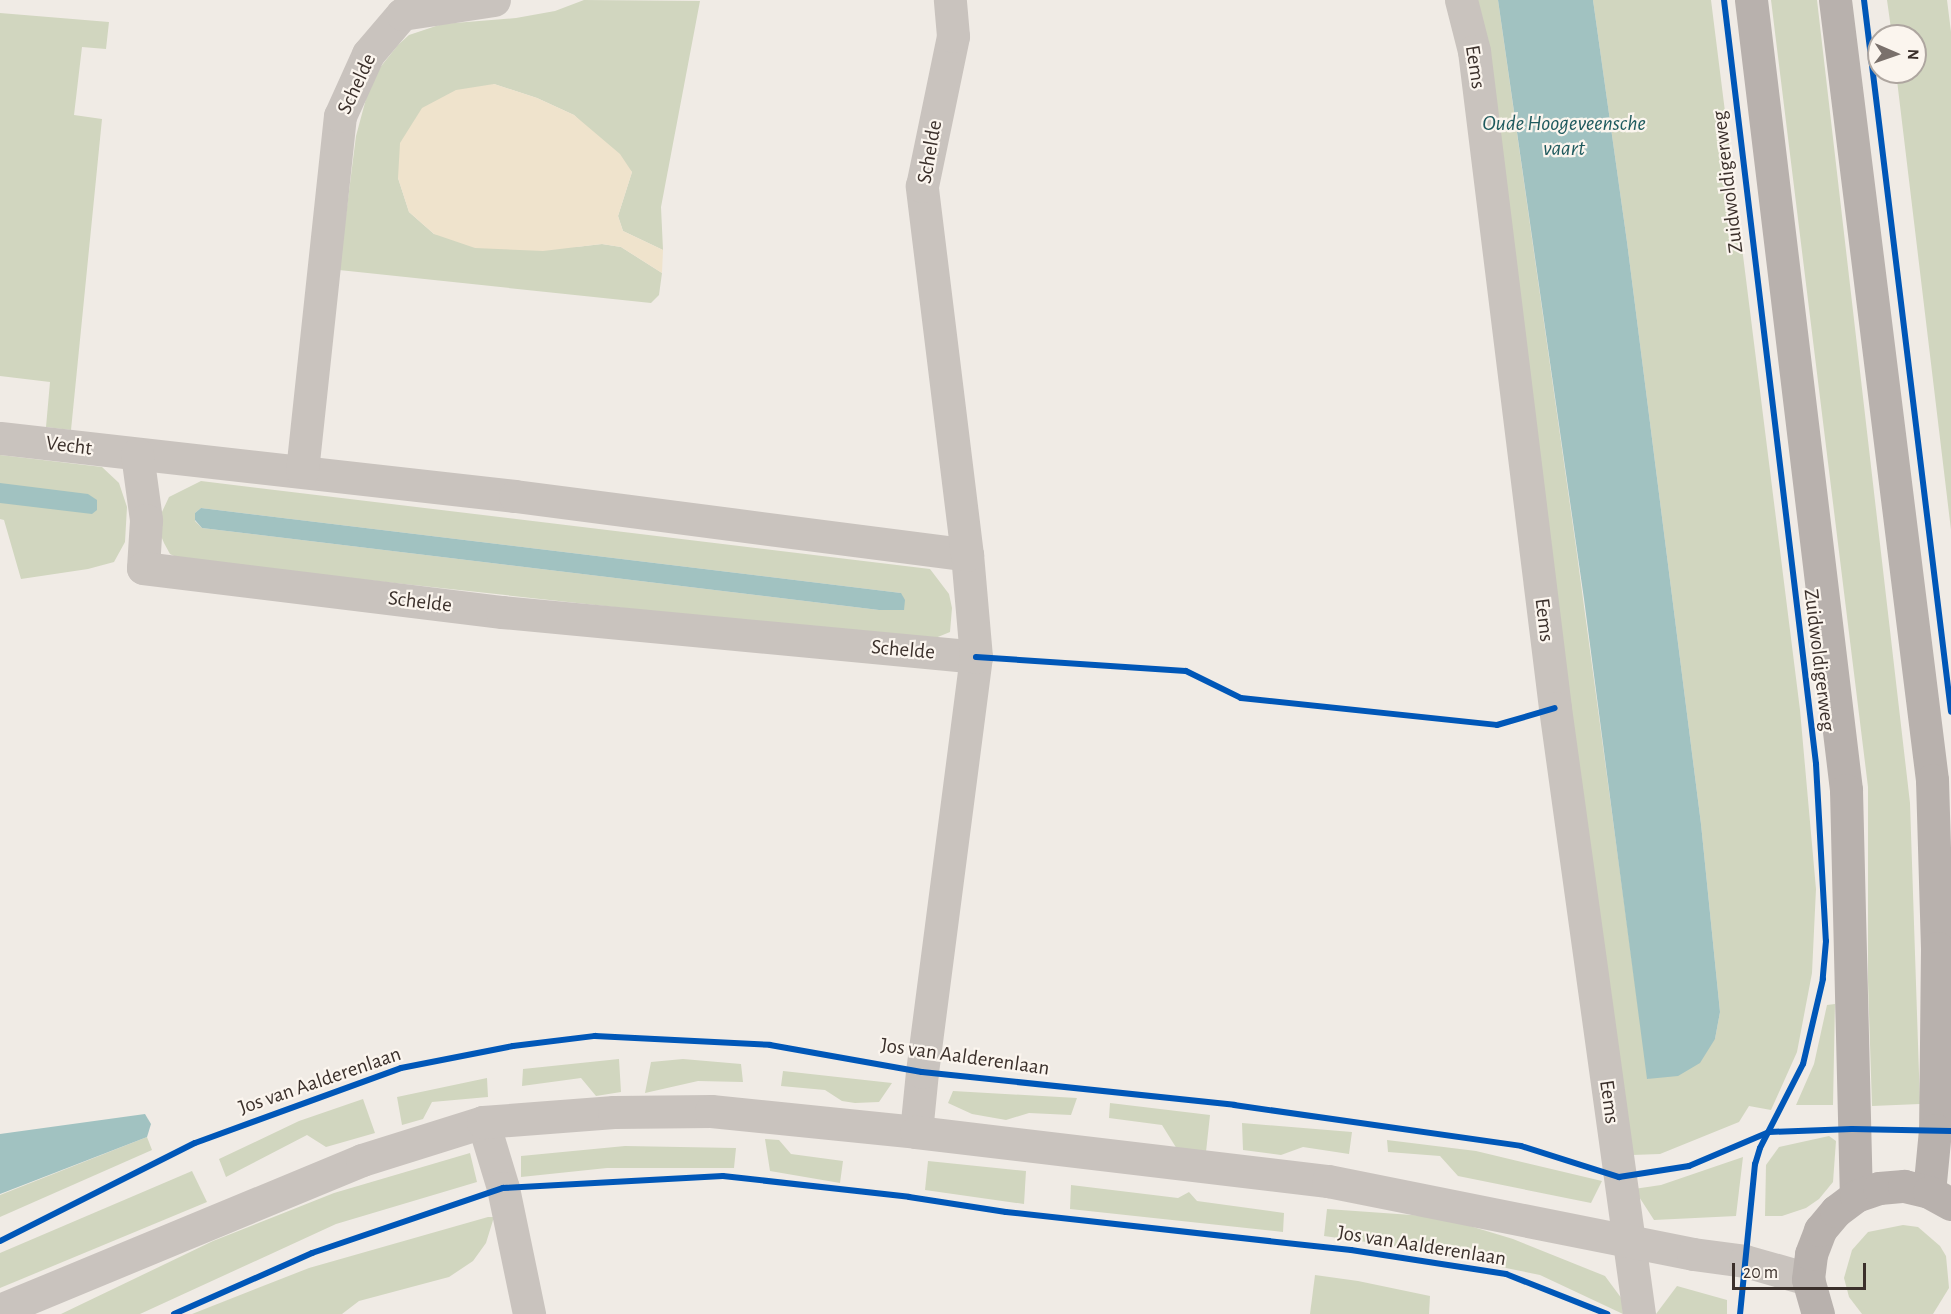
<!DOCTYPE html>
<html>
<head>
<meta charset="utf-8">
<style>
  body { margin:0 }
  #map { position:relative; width:1951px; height:1314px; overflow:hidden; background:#f0ebe5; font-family:"Alegreya Sans",sans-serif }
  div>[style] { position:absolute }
  .green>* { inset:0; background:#d1d6bf }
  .sand>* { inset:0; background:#efe3cc }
  .water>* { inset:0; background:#a1c2c1 }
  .minor>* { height:33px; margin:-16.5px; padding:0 16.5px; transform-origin:16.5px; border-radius:16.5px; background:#c9c3be }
  .major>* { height:33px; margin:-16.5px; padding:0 16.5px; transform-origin:16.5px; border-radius:16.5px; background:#b8b1ad }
  .cycleway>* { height:6px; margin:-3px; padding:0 3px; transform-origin:3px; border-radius:3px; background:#0057b8 }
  span { translate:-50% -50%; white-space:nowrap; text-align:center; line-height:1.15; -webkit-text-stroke:4.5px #fbf5ee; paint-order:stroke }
  .street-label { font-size:21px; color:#3b302b }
  .water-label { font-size:22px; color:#1f5a5e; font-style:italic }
  .north { position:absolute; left:1867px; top:24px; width:60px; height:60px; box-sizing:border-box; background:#fbf5ee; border:2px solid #aea6a0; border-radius:50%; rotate:92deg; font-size:16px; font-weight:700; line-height:24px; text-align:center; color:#3b302b }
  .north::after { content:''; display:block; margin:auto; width:21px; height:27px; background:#7a716c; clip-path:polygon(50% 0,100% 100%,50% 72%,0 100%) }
  .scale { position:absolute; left:1732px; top:1263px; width:134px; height:27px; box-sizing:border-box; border:3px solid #3b302b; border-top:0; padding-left:8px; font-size:18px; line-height:21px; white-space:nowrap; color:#3b302b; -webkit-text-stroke:4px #fbf5ee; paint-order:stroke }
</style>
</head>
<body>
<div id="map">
  <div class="green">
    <i style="clip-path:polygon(584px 0,700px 1px,661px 207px,663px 250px,623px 231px,618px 216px,632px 172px,574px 115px,537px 98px,494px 84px,398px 178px,409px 212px,434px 234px,576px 247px,602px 244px,621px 247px,662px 273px,659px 295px,651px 303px,339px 270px,356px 136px,367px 95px,378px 70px,398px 45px,409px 35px,442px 24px,516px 18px,555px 11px)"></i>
    <i style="clip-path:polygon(1468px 0,1498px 0,1576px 547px,1648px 1079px,1715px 1039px,1720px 1012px,1701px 824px,1627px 242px,1593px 0,1711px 0,1800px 710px,1816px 889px,1812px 973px,1797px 1052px,1771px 1110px,1749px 1106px,1739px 1122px,1660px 1154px,1632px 1155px)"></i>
    <i style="clip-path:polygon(1771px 0,1817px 0,1910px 803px,1920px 1104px,1872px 1106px,1868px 982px,1868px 787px)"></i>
    <i style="clip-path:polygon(1887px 0,1947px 0,1951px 32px,1951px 530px,1896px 72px,1915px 72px,1915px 36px,1892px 36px)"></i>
    <i style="clip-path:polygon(0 13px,109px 22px,106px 49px,82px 47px,74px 115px,102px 119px,71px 430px,46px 427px,50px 382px,0 376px)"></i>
    <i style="clip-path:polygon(0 455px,102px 467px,119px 483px,127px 507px,125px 542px,114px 562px,88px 569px,21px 579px,4px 520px,0 519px)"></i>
    <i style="clip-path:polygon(evenodd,201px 481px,930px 569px,949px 594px,952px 608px,950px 632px,928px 641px,182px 560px,170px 554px,164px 543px,159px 531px,161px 514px,169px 497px,201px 481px,201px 508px,901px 593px,879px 610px,202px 528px,195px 521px,195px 513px,201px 508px)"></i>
    <i style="clip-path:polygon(1835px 1004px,1833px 1105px,1796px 1105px,1814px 1064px,1827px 1005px)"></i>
    <i style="clip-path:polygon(619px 1059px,621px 1092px,596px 1096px,581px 1078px,522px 1086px,523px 1069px)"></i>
    <i style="clip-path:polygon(683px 1059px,741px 1064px,743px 1082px,698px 1081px,645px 1093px,651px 1062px)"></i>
    <i style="clip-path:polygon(783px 1071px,892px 1083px,879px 1102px,855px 1103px,842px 1101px,825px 1090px,781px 1086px)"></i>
    <i style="clip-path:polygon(487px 1078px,488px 1097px,432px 1102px,423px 1119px,402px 1125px,397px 1097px)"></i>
    <i style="clip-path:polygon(953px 1091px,1077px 1098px,1071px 1115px,1029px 1113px,1006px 1120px,972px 1114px,948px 1103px)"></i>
    <i style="clip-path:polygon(363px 1099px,375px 1133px,326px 1147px,307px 1135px,226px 1177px,219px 1159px,299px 1121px)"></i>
    <i style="clip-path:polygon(1110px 1103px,1210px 1115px,1206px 1152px,1177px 1149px,1162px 1125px,1109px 1118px)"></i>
    <i style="clip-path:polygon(1242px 1123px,1352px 1132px,1349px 1154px,1303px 1147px,1281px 1155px,1243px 1150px)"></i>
    <i style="clip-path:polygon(1829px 1136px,1836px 1141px,1833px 1182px,1819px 1199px,1806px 1208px,1782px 1216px,1765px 1216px,1766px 1165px,1779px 1147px)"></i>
    <i style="clip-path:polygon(147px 1137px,152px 1150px,0 1217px,0 1195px)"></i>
    <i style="clip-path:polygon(765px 1139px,779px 1140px,791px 1154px,843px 1161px,840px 1183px,770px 1171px)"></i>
    <i style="clip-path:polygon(1387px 1140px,1476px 1151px,1602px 1181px,1591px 1203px,1458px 1176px,1440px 1156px,1388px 1152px)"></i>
    <i style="clip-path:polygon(625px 1146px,736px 1148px,734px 1168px,607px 1168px,521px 1177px,521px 1156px)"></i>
    <i style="clip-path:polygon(470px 1153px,477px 1182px,336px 1224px,140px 1314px,61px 1314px,213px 1241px,334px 1193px)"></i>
    <i style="clip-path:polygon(1743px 1157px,1736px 1216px,1654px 1220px,1634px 1189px,1661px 1185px)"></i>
    <i style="clip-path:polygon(928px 1161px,1026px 1171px,1024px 1204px,925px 1190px)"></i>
    <i style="clip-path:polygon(192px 1171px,207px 1202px,0 1288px,0 1253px)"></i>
    <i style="clip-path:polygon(1071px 1185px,1178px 1198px,1189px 1192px,1197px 1201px,1284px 1213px,1283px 1232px,1070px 1209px)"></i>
    <i style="clip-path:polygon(1327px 1209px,1440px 1217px,1513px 1239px,1605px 1276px,1622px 1299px,1623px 1314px,1540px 1275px,1409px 1248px,1324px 1236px)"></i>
    <i style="clip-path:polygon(488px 1217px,494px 1217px,486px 1243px,473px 1261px,449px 1277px,359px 1301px,342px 1314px,192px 1314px,309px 1268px)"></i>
    <i style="clip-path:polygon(1903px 1225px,1918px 1227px,1940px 1246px,1946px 1256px,1949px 1288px,1933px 1314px,1862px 1314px,1849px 1297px,1844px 1278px,1852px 1250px,1868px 1232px)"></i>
    <i style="clip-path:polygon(1315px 1275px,1358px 1281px,1430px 1296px,1429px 1314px,1310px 1314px)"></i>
    <i style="clip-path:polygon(1677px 1286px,1727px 1300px,1727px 1314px,1656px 1314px)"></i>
  </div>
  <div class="sand">
    <i style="clip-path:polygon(494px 84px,537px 98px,574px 115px,620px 154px,632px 172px,618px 216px,623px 231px,663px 250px,662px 273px,621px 247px,602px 244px,543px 251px,475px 248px,434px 234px,409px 212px,398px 178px,400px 143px,422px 108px,456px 90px)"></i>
  </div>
  <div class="water">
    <i style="clip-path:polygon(1498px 0,1593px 0,1627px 242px,1701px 824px,1720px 1012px,1715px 1039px,1700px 1063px,1678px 1076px,1647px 1079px,1584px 599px)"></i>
    <i style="clip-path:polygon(0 483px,88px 494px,97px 500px,97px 510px,92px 514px,0 503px)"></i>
    <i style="clip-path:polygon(201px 508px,901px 593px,905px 600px,904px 610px,879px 610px,202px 528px,195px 520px,195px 513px)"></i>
    <i style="clip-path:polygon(145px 1114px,151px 1124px,147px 1137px,0 1194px,0 1134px)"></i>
  </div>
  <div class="minor">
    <i style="left:1461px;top:0;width:53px;rotate:75.7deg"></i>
    <i style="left:1474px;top:51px;width:662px;rotate:82.97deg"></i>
    <i style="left:1555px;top:708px;width:612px;rotate:82.11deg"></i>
    <i style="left:0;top:438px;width:518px;rotate:6.43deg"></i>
    <i style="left:515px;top:496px;width:456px;rotate:7.4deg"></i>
    <i style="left:137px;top:454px;width:67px;rotate:82.2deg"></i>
    <i style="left:146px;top:520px;width:48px;rotate:93.6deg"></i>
    <i style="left:143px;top:568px;width:362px;rotate:7deg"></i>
    <i style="left:502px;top:612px;width:476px;rotate:5.4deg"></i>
    <i style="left:302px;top:471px;width:357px;rotate:-83.9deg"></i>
    <i style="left:340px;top:116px;width:68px;rotate:-65.7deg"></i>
    <i style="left:368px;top:54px;width:52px;rotate:-49.6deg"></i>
    <i style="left:402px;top:14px;width:93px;rotate:-8.7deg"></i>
    <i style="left:483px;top:1122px;width:69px;rotate:73.1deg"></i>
    <i style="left:503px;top:1188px;width:129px;rotate:78.3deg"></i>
    <i style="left:916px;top:1132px;width:60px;rotate:-84.3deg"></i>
    <i style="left:922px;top:1072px;width:418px;rotate:-82.6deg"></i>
    <i style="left:976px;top:657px;width:102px;rotate:-95deg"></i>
    <i style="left:967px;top:555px;width:372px;rotate:-97deg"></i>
    <i style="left:922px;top:186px;width:153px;rotate:-78.3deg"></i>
    <i style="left:953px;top:36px;width:36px;rotate:-95deg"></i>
    <i style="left:0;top:1310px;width:392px;rotate:-22.5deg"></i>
    <i style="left:362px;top:1160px;width:127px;rotate:-17.4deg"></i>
    <i style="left:483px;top:1122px;width:131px;rotate:-4.4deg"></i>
    <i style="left:614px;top:1112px;width:97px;rotate:-0.6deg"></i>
    <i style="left:711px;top:1111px;width:206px;rotate:5.8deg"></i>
    <i style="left:916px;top:1132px;width:415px;rotate:6.8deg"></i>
    <i style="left:1328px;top:1181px;width:372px;rotate:11.3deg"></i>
    <i style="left:1693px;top:1254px;width:52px;rotate:7.7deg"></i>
    <i style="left:1745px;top:1261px;width:66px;rotate:15.9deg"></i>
  </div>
  <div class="major">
    <i style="left:1751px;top:0;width:796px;rotate:83.14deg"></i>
    <i style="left:1846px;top:790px;width:406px;rotate:88.6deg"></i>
    <i style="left:1835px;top:0;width:786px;rotate:82.91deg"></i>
    <i style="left:1932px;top:780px;width:168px;rotate:88.3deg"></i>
    <i style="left:1937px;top:948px;width:182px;rotate:90.6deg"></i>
    <i style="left:1935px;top:1130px;width:62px;rotate:95.5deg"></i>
    <i style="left:1818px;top:1314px;width:36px;rotate:-106deg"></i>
    <i style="left:1808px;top:1279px;width:25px;rotate:-83deg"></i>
    <i style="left:1811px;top:1254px;width:26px;rotate:-69deg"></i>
    <i style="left:1820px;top:1230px;width:25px;rotate:-50deg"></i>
    <i style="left:1836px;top:1211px;width:25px;rotate:-37deg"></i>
    <i style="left:1856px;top:1196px;width:24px;rotate:-19deg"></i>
    <i style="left:1879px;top:1188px;width:25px;rotate:-5deg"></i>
    <i style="left:1904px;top:1186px;width:26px;rotate:13deg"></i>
    <i style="left:1929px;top:1192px;width:25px;rotate:29deg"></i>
  </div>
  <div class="cycleway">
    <i style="left:1724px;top:0;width:770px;rotate:83.13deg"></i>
    <i style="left:1816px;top:764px;width:177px;rotate:86.8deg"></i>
    <i style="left:1826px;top:941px;width:38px;rotate:95deg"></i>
    <i style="left:1823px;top:979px;width:87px;rotate:103.2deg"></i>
    <i style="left:1803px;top:1064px;width:94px;rotate:117.1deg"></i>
    <i style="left:1760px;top:1148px;width:17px;rotate:107deg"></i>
    <i style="left:1755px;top:1164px;width:151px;rotate:95.7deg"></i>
    <i style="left:1864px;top:0;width:717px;rotate:83.03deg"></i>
    <i style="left:976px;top:657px;width:210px;rotate:3.8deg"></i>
    <i style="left:1186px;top:671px;width:61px;rotate:26.1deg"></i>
    <i style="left:1241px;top:698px;width:257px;rotate:6deg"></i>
    <i style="left:1497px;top:725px;width:60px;rotate:-16.3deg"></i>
    <i style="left:0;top:1241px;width:218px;rotate:-26.7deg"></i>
    <i style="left:195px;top:1143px;width:219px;rotate:-20deg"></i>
    <i style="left:401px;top:1068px;width:114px;rotate:-11.1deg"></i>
    <i style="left:513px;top:1046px;width:83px;rotate:-7deg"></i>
    <i style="left:595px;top:1036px;width:175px;rotate:2.9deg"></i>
    <i style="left:770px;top:1045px;width:154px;rotate:10.1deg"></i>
    <i style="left:922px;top:1072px;width:314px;rotate:6deg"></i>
    <i style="left:1234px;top:1105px;width:290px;rotate:8.1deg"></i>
    <i style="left:1521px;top:1146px;width:103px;rotate:17.6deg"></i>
    <i style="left:1619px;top:1177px;width:71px;rotate:-8.9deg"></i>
    <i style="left:1689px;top:1166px;width:87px;rotate:-23deg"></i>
    <i style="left:1769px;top:1132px;width:83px;rotate:-2.1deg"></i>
    <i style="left:1852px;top:1129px;width:99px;rotate:1.2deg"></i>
    <i style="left:174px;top:1314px;width:151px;rotate:-23.8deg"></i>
    <i style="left:312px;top:1253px;width:202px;rotate:-18.8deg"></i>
    <i style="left:503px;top:1188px;width:220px;rotate:-3.1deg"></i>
    <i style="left:723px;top:1176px;width:187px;rotate:6.4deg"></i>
    <i style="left:909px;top:1197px;width:98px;rotate:8.8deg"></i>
    <i style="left:1006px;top:1212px;width:347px;rotate:6.3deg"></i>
    <i style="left:1351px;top:1250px;width:157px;rotate:8.8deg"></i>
    <i style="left:1506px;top:1274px;width:109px;rotate:21.6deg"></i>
  </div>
  <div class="street-label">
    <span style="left:1475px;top:67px;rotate:81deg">Eems</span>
    <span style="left:357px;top:84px;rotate:-65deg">Schelde</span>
    <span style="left:930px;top:152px;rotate:-80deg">Schelde</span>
    <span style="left:1728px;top:182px;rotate:-97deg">Zuidwoldigerweg</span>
    <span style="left:69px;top:446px;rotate:7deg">Vecht</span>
    <span style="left:420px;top:602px;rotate:7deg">Schelde</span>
    <span style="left:1544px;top:620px;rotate:83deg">Eems</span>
    <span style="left:903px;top:650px;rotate:5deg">Schelde</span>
    <span style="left:1819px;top:660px;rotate:83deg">Zuidwoldigerweg</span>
    <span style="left:965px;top:1057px;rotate:8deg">Jos van Aalderenlaan</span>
    <span style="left:320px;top:1081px;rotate:-19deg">Jos van Aalderenlaan</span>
    <span style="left:1609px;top:1102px;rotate:82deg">Eems</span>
    <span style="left:1422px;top:1246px;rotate:9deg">Jos van Aalderenlaan</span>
  </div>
  <div class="water-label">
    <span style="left:1564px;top:136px">Oude Hoogeveensche<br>vaart</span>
  </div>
  <div class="north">N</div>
  <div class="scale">20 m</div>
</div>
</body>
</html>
